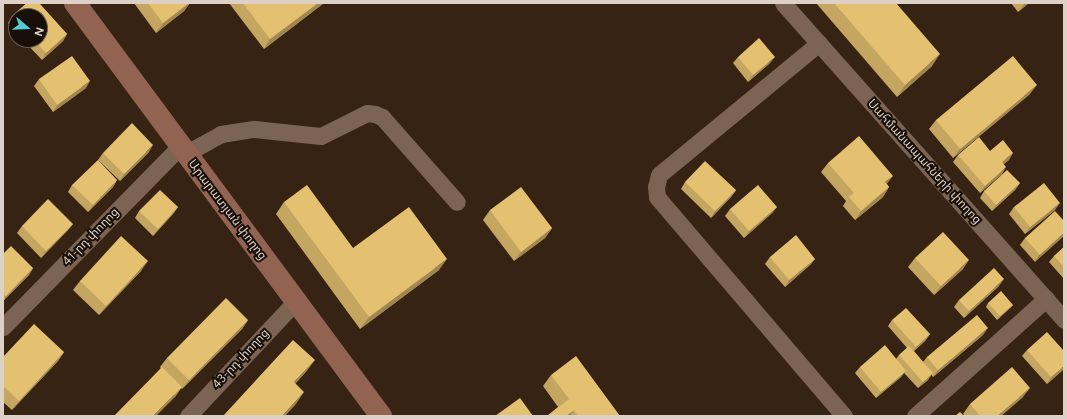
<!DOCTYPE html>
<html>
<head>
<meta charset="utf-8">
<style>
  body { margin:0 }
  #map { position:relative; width:1067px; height:419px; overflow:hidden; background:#362314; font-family:Figtree,"Noto Sans Armenian",sans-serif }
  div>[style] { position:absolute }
  .minor>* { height:17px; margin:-8.5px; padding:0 8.5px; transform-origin:8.5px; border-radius:8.5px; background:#7b6453 }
  .secondary>* { height:22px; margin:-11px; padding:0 11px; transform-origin:11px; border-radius:11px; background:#936352 }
  .wall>* { inset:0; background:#c4a661 }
  .shaded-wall>* { inset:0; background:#a0874f }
  .building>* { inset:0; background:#e4c171 }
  span { translate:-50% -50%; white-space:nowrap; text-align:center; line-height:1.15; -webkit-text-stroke:4px #170f08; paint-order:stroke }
  .street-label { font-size:12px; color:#ddd0c6 }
  .frame { position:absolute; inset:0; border:4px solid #ddd0c6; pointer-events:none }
  .north { position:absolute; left:8px; top:8px; width:40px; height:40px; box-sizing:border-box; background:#170f08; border:1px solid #665c54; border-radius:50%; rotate:109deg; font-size:11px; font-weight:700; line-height:16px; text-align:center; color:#ddd0c6 }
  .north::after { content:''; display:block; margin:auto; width:14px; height:18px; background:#52ccd0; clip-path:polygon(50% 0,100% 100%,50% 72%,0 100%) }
</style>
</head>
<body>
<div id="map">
  <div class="minor">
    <i style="left:783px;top:3px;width:424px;rotate:48.4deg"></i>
    <i style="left:819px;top:43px;width:207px;rotate:140.5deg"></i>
    <i style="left:659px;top:175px;width:12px;rotate:104deg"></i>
    <i style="left:656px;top:187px;width:10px;rotate:84deg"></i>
    <i style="left:657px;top:197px;width:288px;rotate:49.5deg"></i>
    <i style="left:185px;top:154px;width:41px;rotate:-29.1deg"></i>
    <i style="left:221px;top:134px;width:33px;rotate:-9deg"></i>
    <i style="left:254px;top:129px;width:67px;rotate:6deg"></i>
    <i style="left:321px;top:136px;width:51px;rotate:-26.6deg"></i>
    <i style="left:367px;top:113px;width:8px;rotate:7deg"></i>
    <i style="left:375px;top:114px;width:8px;rotate:23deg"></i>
    <i style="left:382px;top:117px;width:113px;rotate:48.6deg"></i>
    <i style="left:3px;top:327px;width:252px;rotate:-45.6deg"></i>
    <i style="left:188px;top:416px;width:156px;rotate:-46.8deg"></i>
    <i style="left:915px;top:416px;width:176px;rotate:-41.8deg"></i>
  </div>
  <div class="secondary">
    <i style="left:75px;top:3px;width:514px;rotate:53.46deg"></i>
  </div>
  <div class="wall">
    <i style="clip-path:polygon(27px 3px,39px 3px,67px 34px,63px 41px,42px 60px,23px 40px,40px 40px,40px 16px,16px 16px,16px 32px,8px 23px,12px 16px)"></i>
    <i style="clip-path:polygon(134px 3px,190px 3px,184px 11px,156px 33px)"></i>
    <i style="clip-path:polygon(229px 3px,324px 3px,264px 49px)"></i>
    <i style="clip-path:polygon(816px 3px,896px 3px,932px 66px,897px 97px)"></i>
    <i style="clip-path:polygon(1011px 3px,1029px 3px,1018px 12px)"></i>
    <i style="clip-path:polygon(738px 57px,770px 63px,748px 82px,733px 63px)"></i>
    <i style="clip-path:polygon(39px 79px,86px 88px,53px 112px,34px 86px)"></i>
    <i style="clip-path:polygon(1030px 94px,953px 158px,929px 129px,936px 120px)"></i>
    <i style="clip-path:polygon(990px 151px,1009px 160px,1004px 164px,1002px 174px,980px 193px,953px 162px,958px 155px)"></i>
    <i style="clip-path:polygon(149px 152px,120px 181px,98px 160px,103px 153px)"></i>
    <i style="clip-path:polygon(828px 163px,887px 184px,889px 187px,883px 197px,855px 220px,843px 206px,846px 201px,821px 172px)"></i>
    <i style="clip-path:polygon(117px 180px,113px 187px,88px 212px,68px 192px,72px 185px)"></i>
    <i style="clip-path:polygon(685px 182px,736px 190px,731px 197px,711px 218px,681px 189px)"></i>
    <i style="clip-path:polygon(1020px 183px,1015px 190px,992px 211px,980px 198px,984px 191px)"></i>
    <i style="clip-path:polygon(284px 202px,353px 248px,439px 270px,360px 329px,276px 214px)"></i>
    <i style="clip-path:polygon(178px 207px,173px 214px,153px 236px,135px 218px,139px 211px)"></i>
    <i style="clip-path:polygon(777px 207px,772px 213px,744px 238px,725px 216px,730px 209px)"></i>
    <i style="clip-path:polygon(1014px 207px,1055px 210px,1025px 234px,1009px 214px)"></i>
    <i style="clip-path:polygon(490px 210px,552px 228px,545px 238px,514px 261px,483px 220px)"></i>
    <i style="clip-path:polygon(1064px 221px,1035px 262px,1020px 245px,1025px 238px)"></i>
    <i style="clip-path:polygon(73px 224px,68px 230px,41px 258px,17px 233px,22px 226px)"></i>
    <i style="clip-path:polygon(1064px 247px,1064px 279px,1049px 262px,1054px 256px)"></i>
    <i style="clip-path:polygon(3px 254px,33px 268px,29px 275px,3px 301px)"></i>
    <i style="clip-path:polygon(770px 257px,815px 259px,810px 265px,785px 287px,765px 264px)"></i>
    <i style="clip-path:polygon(915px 258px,963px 269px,934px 295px,908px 267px)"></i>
    <i style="clip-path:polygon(141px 271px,99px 315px,73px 290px,80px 281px)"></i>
    <i style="clip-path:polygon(999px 286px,964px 318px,954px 307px,959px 300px)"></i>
    <i style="clip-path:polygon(988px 303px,1013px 305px,1010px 308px,997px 320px,986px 307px)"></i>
    <i style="clip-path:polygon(248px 320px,242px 329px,182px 389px,181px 388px,175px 397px,160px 367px,167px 358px)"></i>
    <i style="clip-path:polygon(892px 320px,930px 334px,925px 341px,914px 351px,923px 362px,927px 357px,983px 335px,933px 377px,931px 374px,928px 380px,918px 388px,904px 373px,901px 377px,876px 398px,855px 373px,860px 367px,896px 359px,899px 355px,907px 348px,888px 326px)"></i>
    <i style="clip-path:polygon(1027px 350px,1064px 369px,1047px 384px,1022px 356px)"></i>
    <i style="clip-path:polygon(64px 352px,58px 361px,12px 410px,3px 402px,3px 357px)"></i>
    <i style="clip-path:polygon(551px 375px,620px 416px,547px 416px,558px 407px,543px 386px)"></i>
    <i style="clip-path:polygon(1023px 397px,1001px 416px,965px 416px,963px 414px,970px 404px)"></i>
  </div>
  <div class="shaded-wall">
    <i style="clip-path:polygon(189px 3px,190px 3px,184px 11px,156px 33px,163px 23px)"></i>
    <i style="clip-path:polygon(318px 3px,324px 3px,264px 49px,270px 39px)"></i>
    <i style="clip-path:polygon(1025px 3px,1029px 3px,1018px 12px)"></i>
    <i style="clip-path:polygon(67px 34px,63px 41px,42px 60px,46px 53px)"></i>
    <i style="clip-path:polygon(940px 54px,932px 66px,897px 97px,905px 85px)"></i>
    <i style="clip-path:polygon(775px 57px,770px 63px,748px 82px,753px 75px)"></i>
    <i style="clip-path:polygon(90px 81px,86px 88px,53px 112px,57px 105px)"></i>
    <i style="clip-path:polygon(1037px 85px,1030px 94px,953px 158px,960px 149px)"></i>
    <i style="clip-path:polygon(153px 145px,149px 152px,120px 181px,124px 174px)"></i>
    <i style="clip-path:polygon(1013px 153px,1009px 160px,997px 169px,1002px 162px)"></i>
    <i style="clip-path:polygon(1006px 167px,1002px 174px,980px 193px,985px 186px)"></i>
    <i style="clip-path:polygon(893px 176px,886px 185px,885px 182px)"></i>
    <i style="clip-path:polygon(117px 180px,113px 187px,88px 212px,93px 205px)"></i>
    <i style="clip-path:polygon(1020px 183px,1015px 190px,992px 211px,996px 205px)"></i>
    <i style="clip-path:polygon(889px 187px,883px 197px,855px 220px,861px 211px)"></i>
    <i style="clip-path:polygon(736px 190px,731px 197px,711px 218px,715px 211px)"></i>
    <i style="clip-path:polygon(1060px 203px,1055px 210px,1025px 234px,1030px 227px)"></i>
    <i style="clip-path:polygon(178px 207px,173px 214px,153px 236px,158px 229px)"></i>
    <i style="clip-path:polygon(777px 207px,772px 213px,744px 238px,749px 231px)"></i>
    <i style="clip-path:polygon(73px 224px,68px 230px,41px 258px,46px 251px)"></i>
    <i style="clip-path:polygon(552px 228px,545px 238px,514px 261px,521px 252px)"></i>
    <i style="clip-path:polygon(1064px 233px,1064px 236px,1035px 262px,1040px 255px)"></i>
    <i style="clip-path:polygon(447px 259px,439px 270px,360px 329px,369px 317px)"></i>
    <i style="clip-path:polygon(815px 259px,810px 265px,785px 287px,789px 280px)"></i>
    <i style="clip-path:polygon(969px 260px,963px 269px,934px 295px,941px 286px)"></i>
    <i style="clip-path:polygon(148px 261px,141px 271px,99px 315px,106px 306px)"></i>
    <i style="clip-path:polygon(33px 268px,29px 275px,3px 301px,6px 296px)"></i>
    <i style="clip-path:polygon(1004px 279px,999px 286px,964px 318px,969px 311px)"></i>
    <i style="clip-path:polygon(1013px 305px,1010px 308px,997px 320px,1000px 316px)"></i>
    <i style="clip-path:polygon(248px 320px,242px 329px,182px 389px,189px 380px)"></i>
    <i style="clip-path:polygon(988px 328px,983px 335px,933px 377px,938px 370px)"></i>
    <i style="clip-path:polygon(930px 334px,925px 341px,912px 353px,916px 347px)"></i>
    <i style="clip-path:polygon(64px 352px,58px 361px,12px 410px,19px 401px)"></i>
    <i style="clip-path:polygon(315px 360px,306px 372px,286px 394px,294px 382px)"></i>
    <i style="clip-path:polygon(1064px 366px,1064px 369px,1047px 384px,1051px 377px)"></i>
    <i style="clip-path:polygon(906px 371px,901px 377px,876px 398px,881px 392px)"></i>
    <i style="clip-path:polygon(933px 373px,928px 380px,918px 388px,923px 382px)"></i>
    <i style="clip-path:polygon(182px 387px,175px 397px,156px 416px,153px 416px)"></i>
    <i style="clip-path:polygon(1030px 388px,1023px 397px,1001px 416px,997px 416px)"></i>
    <i style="clip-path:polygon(304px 392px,296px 404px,285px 416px,282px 416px)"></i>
    <i style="clip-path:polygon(574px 410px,570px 416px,566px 416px)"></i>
  </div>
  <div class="building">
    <i style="clip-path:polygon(27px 3px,39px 3px,67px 34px,46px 53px,34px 40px,40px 40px,40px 16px,16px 16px,16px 20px,12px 16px)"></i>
    <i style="clip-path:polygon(148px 3px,189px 3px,163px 23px)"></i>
    <i style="clip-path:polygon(243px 3px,318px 3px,270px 39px)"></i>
    <i style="clip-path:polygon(834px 3px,896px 3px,940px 54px,905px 85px)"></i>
    <i style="clip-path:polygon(759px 38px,775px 57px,753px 75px,738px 57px)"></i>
    <i style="clip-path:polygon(72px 56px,90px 81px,57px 105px,39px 79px)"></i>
    <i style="clip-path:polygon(1013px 56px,1037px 85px,960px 149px,936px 120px)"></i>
    <i style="clip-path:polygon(132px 123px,153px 145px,124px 174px,103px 153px)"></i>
    <i style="clip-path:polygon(859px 136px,893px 176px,885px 182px,889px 187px,861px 211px,849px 197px,854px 193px,828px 163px)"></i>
    <i style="clip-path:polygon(979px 137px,990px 151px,1003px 140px,1013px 153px,1002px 162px,1006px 167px,985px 186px,958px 155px)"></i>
    <i style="clip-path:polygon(98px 160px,117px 180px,93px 205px,72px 185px)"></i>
    <i style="clip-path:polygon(705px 161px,736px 190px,715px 211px,685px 182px)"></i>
    <i style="clip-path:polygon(1007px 170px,1020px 183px,996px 205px,984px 191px)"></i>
    <i style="clip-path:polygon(1044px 183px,1060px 203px,1030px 227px,1014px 207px)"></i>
    <i style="clip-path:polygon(307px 185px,353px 248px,409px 207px,447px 259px,369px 317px,284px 202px)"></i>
    <i style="clip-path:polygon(758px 185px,777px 207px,749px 231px,730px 209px)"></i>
    <i style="clip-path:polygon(521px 187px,552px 228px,521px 252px,490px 210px)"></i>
    <i style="clip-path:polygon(160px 190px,178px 207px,158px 229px,139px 211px)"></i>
    <i style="clip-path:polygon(48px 199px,73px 224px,46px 251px,22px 226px)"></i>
    <i style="clip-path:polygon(1055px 211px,1064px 221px,1064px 233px,1040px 255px,1025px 238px)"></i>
    <i style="clip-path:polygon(943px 232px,969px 260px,941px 286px,915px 258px)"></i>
    <i style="clip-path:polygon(796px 235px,815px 259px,789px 280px,770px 257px)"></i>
    <i style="clip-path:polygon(121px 236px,148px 261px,106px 306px,80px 281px)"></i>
    <i style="clip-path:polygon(11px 246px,33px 268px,6px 296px,3px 293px,3px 254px)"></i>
    <i style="clip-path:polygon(1064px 247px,1064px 267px,1054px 256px)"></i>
    <i style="clip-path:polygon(994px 268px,1004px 279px,969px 311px,959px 300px)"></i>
    <i style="clip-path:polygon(1001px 291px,1013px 305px,1000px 316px,988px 303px)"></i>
    <i style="clip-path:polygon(226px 298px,248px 320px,189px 380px,167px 358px)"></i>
    <i style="clip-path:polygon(906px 308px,930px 334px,916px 347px,892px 320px)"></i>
    <i style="clip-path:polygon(977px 315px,988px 328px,938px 370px,927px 357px)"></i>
    <i style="clip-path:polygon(34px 324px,64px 352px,19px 401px,3px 386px,3px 357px)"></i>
    <i style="clip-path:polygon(1047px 332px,1064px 351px,1064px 366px,1051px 377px,1027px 350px)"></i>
    <i style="clip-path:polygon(293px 340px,315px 360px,294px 382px,304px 392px,282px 416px,223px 416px)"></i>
    <i style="clip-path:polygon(885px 345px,906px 371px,881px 392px,860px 367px)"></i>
    <i style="clip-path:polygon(909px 346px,933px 373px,923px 382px,899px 355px)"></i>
    <i style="clip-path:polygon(576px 356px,620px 416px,578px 416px,574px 410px,566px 416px,547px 416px,569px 399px,551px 375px)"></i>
    <i style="clip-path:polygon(162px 367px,182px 387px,153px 416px,114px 416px)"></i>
    <i style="clip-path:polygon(1012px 367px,1030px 388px,997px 416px,980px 416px,970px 404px)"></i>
    <i style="clip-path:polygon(520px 398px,533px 416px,495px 416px)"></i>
    <i style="clip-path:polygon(960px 412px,964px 416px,955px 416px)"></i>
  </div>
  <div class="street-label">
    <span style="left:924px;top:162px;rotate:48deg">Սահմանապահների փողոց</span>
    <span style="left:227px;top:210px;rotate:53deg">Արարատյան փողոց</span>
    <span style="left:91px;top:237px;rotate:-46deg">41-րդ փողոց</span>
    <span style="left:241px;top:359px;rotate:-47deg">43-րդ փողոց</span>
  </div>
  <div class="frame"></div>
  <div class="north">N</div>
</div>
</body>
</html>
